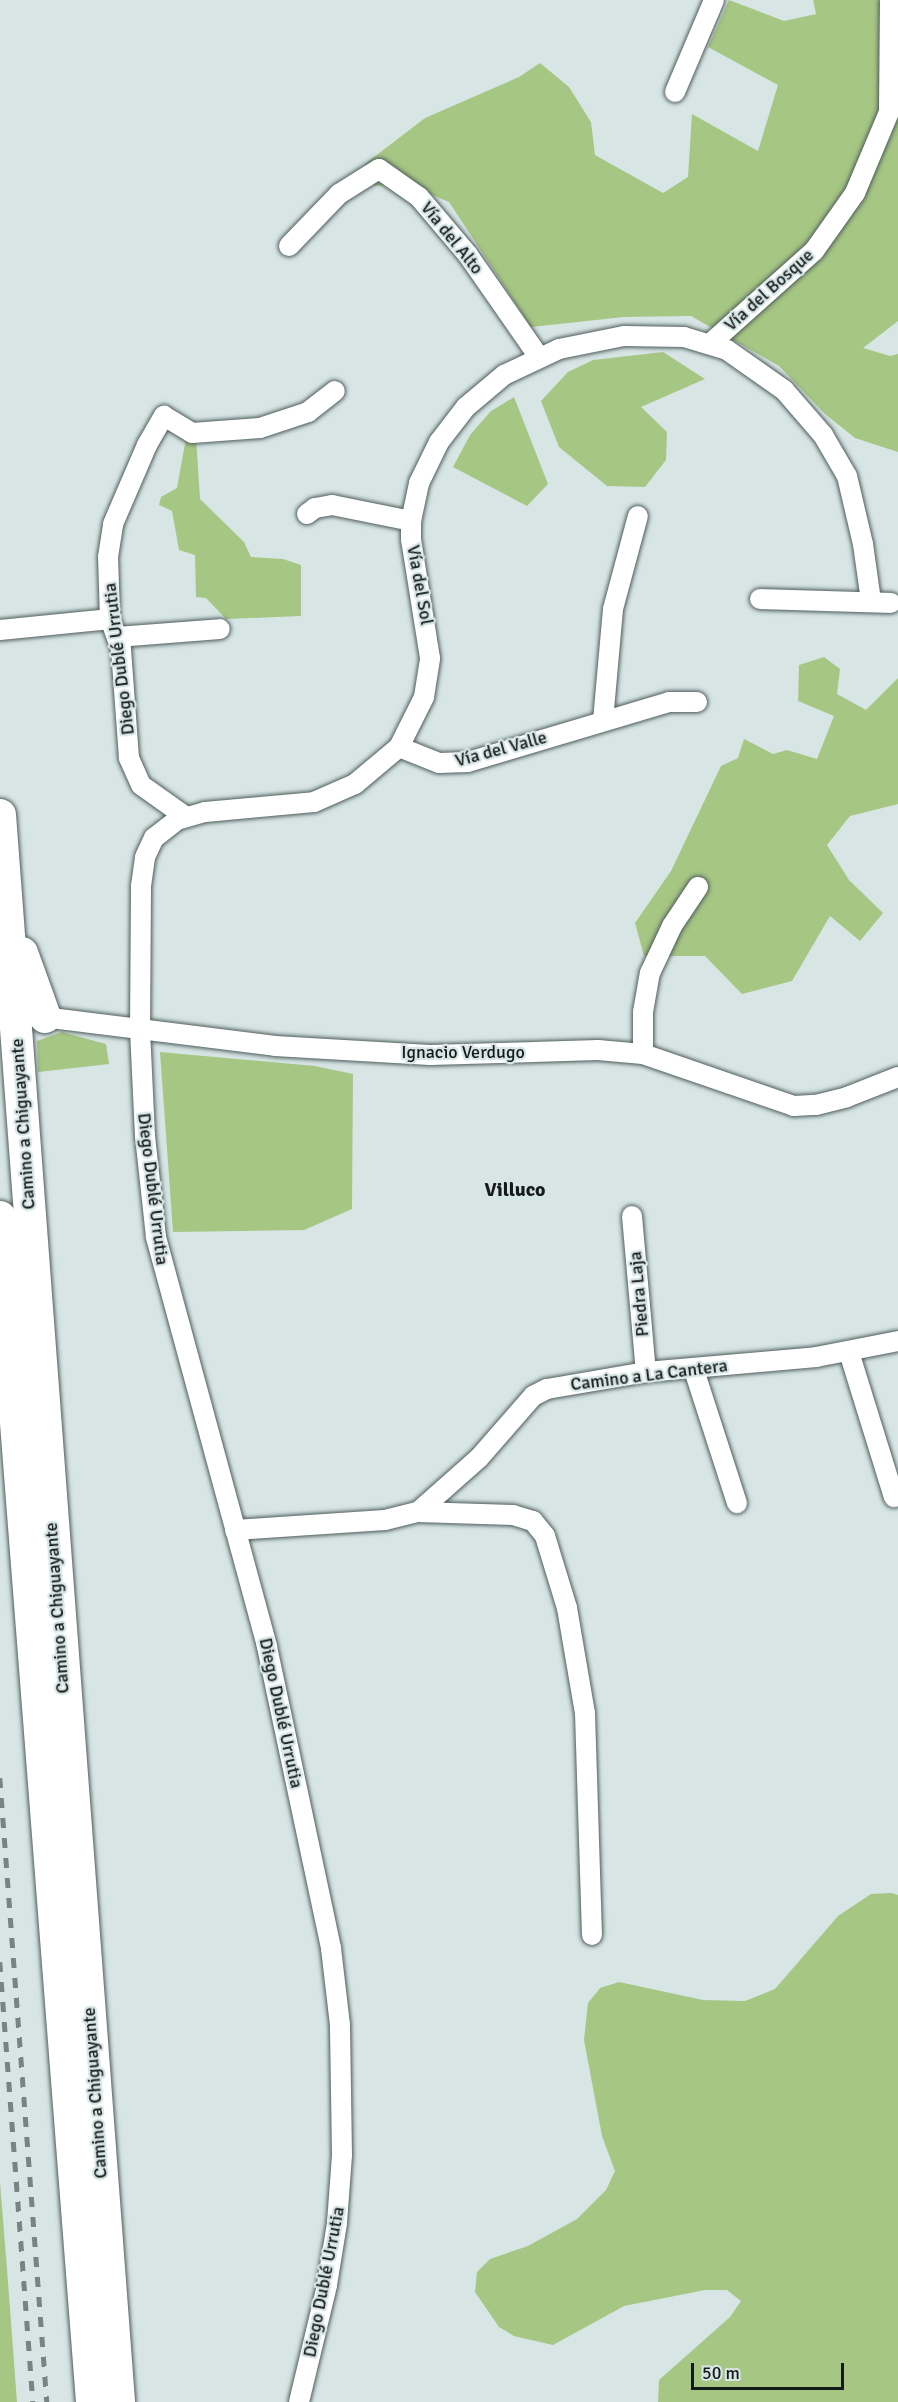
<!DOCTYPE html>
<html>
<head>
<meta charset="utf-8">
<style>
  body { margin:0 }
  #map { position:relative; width:898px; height:2402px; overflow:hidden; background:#d7e6e5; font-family:Signika,sans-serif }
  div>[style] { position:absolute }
  .green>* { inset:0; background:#a6c684 }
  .roads { filter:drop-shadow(0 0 2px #4f5d5c) drop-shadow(0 0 2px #4f5d5c) }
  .street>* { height:20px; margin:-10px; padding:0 10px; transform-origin:10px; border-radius:10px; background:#fff }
  .primary>* { height:32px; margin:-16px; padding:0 16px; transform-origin:16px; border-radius:16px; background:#fff }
  .rail>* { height:4.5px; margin-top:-2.25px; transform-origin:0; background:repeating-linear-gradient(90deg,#798383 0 10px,transparent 0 20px) }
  span { translate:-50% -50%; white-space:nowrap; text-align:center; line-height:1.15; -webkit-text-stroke:4.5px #d7e6e5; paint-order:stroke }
  .street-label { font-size:18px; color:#151a1a }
  .neighbourhood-label { font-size:20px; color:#151a1a; font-weight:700 }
  .scale { position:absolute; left:691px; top:2363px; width:153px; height:27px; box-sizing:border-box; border:3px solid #151a1a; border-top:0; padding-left:8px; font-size:18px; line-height:21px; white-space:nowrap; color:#151a1a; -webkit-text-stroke:4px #d7e6e5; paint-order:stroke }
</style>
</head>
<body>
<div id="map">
  <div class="green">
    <i style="clip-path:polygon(729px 0,784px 21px,816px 14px,813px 0,878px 0,898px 23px,898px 321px,863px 348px,890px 356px,898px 354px,898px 452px,855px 438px,825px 414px,779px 366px,691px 316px,624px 317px,531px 327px,449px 202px,406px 184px,374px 186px,365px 164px,425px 118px,519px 77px,540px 63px,569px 87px,591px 122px,595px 155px,663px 193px,688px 177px,692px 114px,758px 151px,778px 85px,708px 47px)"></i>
    <i style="clip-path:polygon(663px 352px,705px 379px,641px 407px,667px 432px,666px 460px,645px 487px,607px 486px,559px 447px,541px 401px,568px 372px,593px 360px)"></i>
    <i style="clip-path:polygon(514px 397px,548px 484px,527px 506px,453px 467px,470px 435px,491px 411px)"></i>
    <i style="clip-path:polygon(196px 437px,200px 499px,244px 542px,251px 557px,283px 559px,301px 565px,301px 616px,226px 619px,206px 598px,196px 597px,195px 555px,179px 550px,172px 511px,159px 505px,161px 497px,177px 488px,186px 438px)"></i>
    <i style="clip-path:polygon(824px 657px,840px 669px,837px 694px,866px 710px,898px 678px,898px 804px,850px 816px,827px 845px,849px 880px,883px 913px,860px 941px,830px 916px,792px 981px,742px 994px,705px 956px,644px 956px,635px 923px,671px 871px,721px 766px,738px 758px,744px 739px,773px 754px,787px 750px,817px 759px,834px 716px,798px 701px,799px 665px)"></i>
    <i style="clip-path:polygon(62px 1032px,106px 1044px,109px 1064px,38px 1072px,37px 1041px)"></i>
    <i style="clip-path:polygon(160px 1052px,315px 1066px,353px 1074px,352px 1209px,304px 1230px,173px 1232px)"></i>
    <i style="clip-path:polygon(891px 1893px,898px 1895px,898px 2402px,658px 2402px,659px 2380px,730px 2317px,741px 2301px,727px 2290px,705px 2290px,624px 2306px,553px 2345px,514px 2336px,499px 2327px,475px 2292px,477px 2272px,490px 2259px,528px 2246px,577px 2219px,606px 2190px,615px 2171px,602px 2136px,584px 2040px,588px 2003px,600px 1988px,619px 1982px,703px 2000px,745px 2001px,775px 1989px,838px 1916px,871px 1894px)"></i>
    <i style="clip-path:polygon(0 2182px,8px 2282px,17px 2402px,0 2402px)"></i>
  </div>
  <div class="roads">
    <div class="street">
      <i style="left:675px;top:92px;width:100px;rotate:-67deg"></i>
      <i style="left:289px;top:246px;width:72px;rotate:-46.1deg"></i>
      <i style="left:339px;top:194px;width:47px;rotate:-32deg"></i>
      <i style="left:379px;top:169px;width:49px;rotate:35deg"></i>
      <i style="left:419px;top:197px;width:76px;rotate:49.8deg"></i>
      <i style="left:468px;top:255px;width:124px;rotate:55.2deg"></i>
      <i style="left:711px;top:343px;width:138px;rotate:-41.8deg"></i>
      <i style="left:814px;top:251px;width:71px;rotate:-54.7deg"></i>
      <i style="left:855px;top:193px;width:88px;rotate:-67.2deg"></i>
      <i style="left:889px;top:112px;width:112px;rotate:-89.5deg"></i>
      <i style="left:307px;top:514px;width:10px;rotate:-37deg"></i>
      <i style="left:315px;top:508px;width:17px;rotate:-10deg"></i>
      <i style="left:332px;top:505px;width:81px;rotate:11.4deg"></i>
      <i style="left:760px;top:599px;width:131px;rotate:1.7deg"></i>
      <i style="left:0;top:630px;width:111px;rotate:-5.7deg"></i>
      <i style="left:117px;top:637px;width:103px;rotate:-4.4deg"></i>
      <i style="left:603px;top:721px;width:112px;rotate:-84.9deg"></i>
      <i style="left:613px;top:609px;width:96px;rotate:-75deg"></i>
      <i style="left:399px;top:747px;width:43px;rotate:21.8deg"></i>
      <i style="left:439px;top:763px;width:29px;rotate:-2deg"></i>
      <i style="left:468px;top:762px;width:210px;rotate:-16.6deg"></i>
      <i style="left:669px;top:702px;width:28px"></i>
      <i style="left:186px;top:817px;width:55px;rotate:-144.6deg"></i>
      <i style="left:141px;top:785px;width:30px;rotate:-114deg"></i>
      <i style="left:129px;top:758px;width:109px;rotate:-94.2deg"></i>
      <i style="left:121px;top:649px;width:32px;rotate:-110deg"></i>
      <i style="left:110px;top:619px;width:62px;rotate:-91.8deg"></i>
      <i style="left:108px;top:557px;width:33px;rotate:-81deg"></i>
      <i style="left:113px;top:524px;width:86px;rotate:-66.7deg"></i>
      <i style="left:147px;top:445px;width:34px;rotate:-60deg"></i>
      <i style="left:164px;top:416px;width:33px;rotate:31deg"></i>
      <i style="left:192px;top:433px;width:68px;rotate:-4.2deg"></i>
      <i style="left:260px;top:428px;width:51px;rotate:-18.4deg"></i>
      <i style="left:308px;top:412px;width:34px;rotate:-38deg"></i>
      <i style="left:35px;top:1016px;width:242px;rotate:7.1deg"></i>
      <i style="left:275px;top:1046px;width:155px;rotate:3.3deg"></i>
      <i style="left:430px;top:1055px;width:168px;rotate:-1.7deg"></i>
      <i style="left:598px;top:1050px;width:45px;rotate:5.1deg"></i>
      <i style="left:643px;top:1054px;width:160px;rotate:19deg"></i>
      <i style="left:794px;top:1106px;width:22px;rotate:-3deg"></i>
      <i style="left:816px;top:1105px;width:32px;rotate:-14deg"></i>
      <i style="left:847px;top:1097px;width:55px;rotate:-21.4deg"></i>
      <i style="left:643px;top:1054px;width:42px;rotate:-90deg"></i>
      <i style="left:643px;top:1012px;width:40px;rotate:-80deg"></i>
      <i style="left:650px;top:973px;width:52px;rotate:-64.9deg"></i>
      <i style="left:672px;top:926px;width:47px;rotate:-56.3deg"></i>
      <i style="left:632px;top:1216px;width:157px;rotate:84.9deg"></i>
      <i style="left:849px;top:1352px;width:152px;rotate:72.8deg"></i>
      <i style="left:694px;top:1370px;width:140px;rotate:72.1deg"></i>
      <i style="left:418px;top:1512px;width:95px;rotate:1.8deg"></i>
      <i style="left:513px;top:1515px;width:21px;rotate:17deg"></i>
      <i style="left:533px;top:1521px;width:19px;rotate:51deg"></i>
      <i style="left:545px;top:1536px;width:75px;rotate:73deg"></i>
      <i style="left:567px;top:1608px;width:107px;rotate:80.3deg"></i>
      <i style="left:585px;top:1713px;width:222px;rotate:88.2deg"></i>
      <i style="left:235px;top:1530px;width:150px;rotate:-3.8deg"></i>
      <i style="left:385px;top:1520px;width:34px;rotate:-14deg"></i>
      <i style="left:418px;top:1512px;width:81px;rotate:-41.5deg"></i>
      <i style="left:479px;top:1458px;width:82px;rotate:-48.9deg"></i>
      <i style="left:533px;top:1396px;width:16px;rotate:-27deg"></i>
      <i style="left:547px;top:1389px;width:100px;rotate:-9.7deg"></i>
      <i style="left:646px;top:1372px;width:171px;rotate:-5deg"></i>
      <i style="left:816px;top:1357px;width:84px;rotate:-11deg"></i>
      <i style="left:299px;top:2402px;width:120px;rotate:-76.5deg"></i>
      <i style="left:327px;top:2285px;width:63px;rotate:-80.8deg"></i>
      <i style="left:337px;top:2223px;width:68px;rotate:-85.8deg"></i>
      <i style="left:342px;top:2155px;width:130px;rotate:-90.9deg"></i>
      <i style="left:340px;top:2025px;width:78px;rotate:-96.7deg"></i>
      <i style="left:331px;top:1948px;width:309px;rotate:-102deg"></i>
      <i style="left:267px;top:1646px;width:424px;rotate:-105.2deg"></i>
      <i style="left:156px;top:1237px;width:102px;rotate:-96.2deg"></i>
      <i style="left:145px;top:1136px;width:105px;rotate:-92.7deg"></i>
      <i style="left:140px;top:1031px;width:145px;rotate:-89.6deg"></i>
      <i style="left:141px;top:886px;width:29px;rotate:-82deg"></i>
      <i style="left:145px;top:857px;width:21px;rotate:-65deg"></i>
      <i style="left:154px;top:838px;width:29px;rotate:-38deg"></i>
      <i style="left:177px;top:820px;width:29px;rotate:-16deg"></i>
      <i style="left:205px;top:812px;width:109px;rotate:-5.2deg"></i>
      <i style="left:314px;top:802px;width:45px;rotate:-23.7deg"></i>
      <i style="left:355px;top:784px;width:57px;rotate:-40.1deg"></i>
      <i style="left:399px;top:747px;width:56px;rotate:-63.4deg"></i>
      <i style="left:424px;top:697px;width:39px;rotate:-81deg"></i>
      <i style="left:430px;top:658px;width:121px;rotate:-99.1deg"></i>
      <i style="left:411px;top:539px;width:18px;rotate:-90deg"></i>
      <i style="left:411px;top:521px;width:39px;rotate:-78deg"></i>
      <i style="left:419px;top:483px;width:46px;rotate:-64deg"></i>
      <i style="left:439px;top:442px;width:44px;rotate:-52.4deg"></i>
      <i style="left:466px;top:407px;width:50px;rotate:-40.1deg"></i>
      <i style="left:504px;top:375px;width:61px;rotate:-25.3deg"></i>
      <i style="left:559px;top:349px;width:66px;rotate:-11.3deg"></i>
      <i style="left:624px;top:336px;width:60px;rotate:1deg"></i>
      <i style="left:684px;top:337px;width:45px;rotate:16.8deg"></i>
      <i style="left:727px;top:350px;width:70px;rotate:35.1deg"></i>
      <i style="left:784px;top:390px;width:60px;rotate:49.1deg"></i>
      <i style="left:823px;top:435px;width:48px;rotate:59.7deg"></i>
      <i style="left:847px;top:476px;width:70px;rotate:76.8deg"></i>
      <i style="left:863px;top:544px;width:58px;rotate:82deg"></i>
    </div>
    <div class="primary">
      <i style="left:0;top:815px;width:1591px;rotate:85.71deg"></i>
      <i style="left:22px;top:953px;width:68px;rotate:70.2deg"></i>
      <i style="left:0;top:1217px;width:1189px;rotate:85.56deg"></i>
    </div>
  </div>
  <div class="rail">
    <i style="left:0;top:1778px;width:626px;rotate:85.69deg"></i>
    <i style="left:0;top:1962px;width:441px;rotate:85.7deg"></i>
  </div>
  <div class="street-label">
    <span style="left:452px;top:238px;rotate:51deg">Vía del Alto</span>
    <span style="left:769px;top:290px;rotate:-42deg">Vía del Bosque</span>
    <span style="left:420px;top:585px;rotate:80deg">Vía del Sol</span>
    <span style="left:119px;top:659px;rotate:-97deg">Diego Dublé Urrutia</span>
    <span style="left:501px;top:749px;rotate:-15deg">Vía del Valle</span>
    <span style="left:463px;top:1052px">Ignacio Verdugo</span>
    <span style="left:23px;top:1124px;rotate:-94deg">Camino a Chiguayante</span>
    <span style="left:153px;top:1189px;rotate:83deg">Diego Dublé Urrutia</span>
    <span style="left:639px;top:1294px;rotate:-95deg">Piedra Laja</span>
    <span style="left:649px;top:1375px;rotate:-7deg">Camino a La Cantera</span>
    <span style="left:57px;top:1608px;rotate:-94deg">Camino a Chiguayante</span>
    <span style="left:281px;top:1713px;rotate:78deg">Diego Dublé Urrutia</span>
    <span style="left:95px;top:2093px;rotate:-94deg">Camino a Chiguayante</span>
    <span style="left:324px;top:2282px;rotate:-79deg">Diego Dublé Urrutia</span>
  </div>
  <div class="neighbourhood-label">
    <span style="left:515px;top:1189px">Villuco</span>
  </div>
  <div class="scale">50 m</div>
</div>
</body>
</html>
